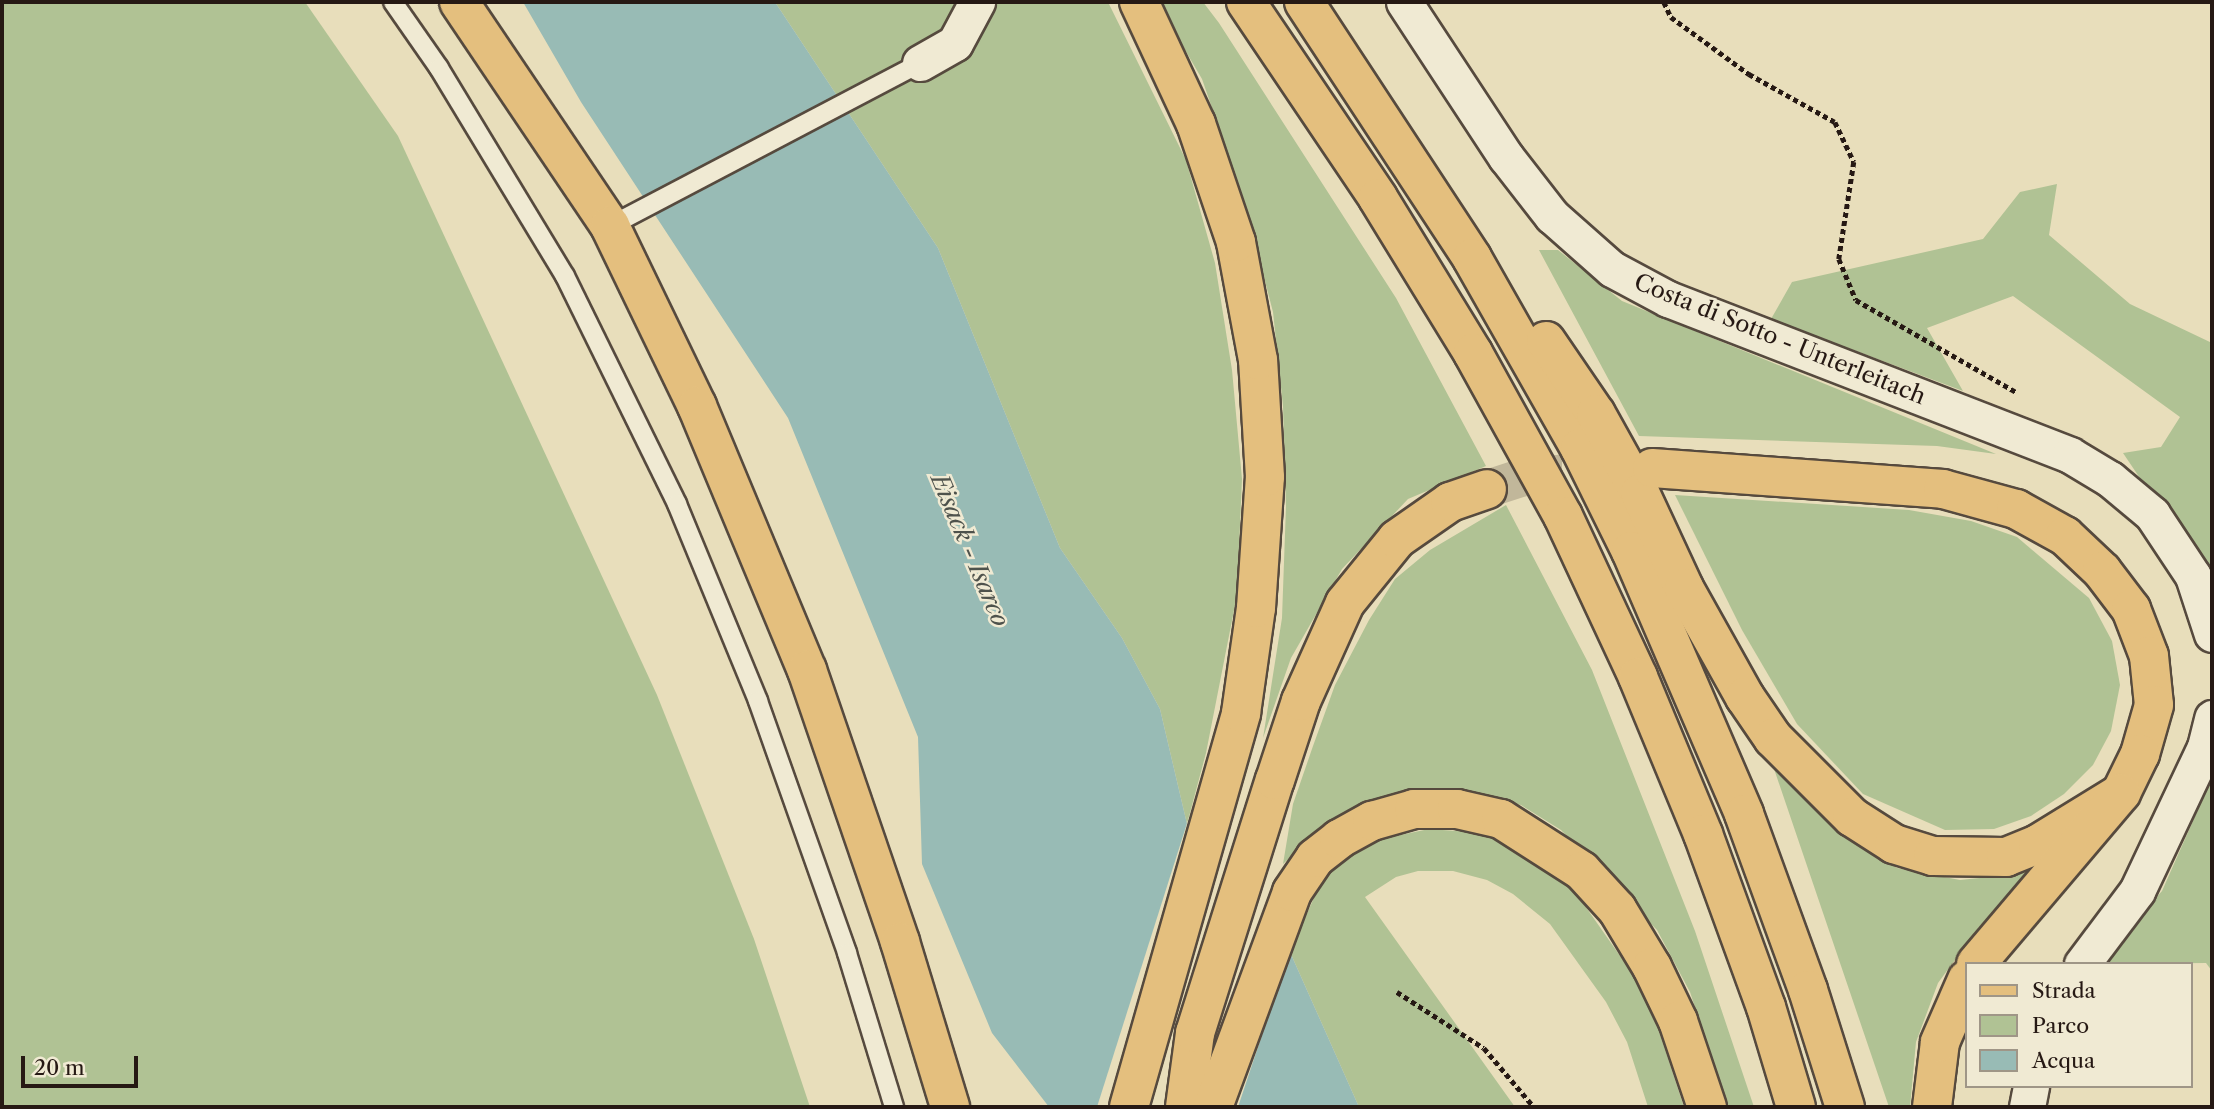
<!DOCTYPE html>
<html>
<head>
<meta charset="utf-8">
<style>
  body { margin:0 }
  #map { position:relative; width:2214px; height:1109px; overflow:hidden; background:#e8debb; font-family:"Libre Caslon Text",serif }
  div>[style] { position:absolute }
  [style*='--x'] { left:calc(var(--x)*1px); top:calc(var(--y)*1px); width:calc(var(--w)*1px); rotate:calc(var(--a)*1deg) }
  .green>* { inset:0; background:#b0c294 }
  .water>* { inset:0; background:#98bbb5 }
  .pier>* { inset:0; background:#e8debb }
  .highway-tunnel>* { height:38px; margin-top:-19px; transform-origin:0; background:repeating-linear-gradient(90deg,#c1b79a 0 38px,transparent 0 57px) }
  .path>* { height:4.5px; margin-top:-2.25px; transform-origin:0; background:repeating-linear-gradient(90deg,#261914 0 5px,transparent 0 8.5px) }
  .roads { filter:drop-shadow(2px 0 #564a3e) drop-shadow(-2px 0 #564a3e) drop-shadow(0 2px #564a3e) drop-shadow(0 -2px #564a3e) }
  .lane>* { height:18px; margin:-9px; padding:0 9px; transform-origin:9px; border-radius:9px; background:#f0ead3 }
  .street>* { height:35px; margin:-17.5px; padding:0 17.5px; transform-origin:17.5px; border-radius:17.5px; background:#f0ead3 }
  .primary>* { height:38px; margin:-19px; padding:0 19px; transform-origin:19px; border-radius:19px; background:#e4bf7e }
  .highway>* { height:38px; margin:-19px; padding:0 19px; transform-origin:19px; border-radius:19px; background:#e4bf7e }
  span { translate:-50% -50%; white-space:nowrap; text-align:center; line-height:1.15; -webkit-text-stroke:5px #f0ead3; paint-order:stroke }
  .street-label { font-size:23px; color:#261914 }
  .water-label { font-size:24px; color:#4e524c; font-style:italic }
  .frame { position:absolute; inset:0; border:4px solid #261914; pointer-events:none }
  .legend { position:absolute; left:1965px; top:962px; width:228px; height:126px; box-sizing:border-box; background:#f0ead3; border:2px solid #9f9687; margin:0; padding:9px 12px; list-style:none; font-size:21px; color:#261914 }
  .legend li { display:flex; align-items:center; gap:14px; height:35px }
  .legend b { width:35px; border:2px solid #9f9687 }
  .scale { position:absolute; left:21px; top:1056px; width:117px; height:32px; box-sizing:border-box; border:4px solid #261914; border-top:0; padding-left:9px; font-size:21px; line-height:24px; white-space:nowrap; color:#261914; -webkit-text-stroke:5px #f0ead3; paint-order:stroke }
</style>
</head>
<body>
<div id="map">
  <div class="green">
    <div style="clip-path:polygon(2px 2px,305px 2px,398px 136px,657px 695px,754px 939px,810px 1107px,2px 1107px)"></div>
    <div style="clip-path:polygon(775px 2px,1108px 2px,1186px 160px,1215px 263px,1232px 370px,1242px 479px,1237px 595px,1206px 753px,1187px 824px,1160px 709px,1122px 638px,1060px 548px,938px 248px)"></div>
    <div style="clip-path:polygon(1157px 2px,1203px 2px,1219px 23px,1396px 298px,1486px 466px,1408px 499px,1342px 569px,1291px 658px,1263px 738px,1282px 618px,1286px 506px,1283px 406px,1273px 312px,1244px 200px,1202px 79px)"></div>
    <div style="clip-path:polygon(2057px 184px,2049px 235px,2130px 304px,2212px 343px,2212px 585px,2123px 453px,2161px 447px,2180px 417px,2013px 296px,1927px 328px,1963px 391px,1771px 319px,1792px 282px,1983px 239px,2020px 192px)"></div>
    <div style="clip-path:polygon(1539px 250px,1558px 250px,1622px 301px,1996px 454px,1937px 446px,1639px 436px)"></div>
    <div style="clip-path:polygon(1675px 495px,1909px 510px,1971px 521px,2017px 537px,2089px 598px,2112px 641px,2120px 685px,2111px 731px,2093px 765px,2064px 794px,2031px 816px,1994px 829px,1945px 830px,1863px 794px,1797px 724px,1742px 630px)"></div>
    <div style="clip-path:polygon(1506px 505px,1592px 670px,1695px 931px,1754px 1107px,1728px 1107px,1690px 992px,1657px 930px,1561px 830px,1521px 805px,1434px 789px,1396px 795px,1312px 837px,1283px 864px,1293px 804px,1313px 746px,1335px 685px,1369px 620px,1395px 579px,1430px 550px)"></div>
    <div style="clip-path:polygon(1771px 760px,1834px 829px,1897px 868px,1960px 880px,1999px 876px,2046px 862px,1979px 927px,1938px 983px,1916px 1042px,1910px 1107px,1889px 1107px)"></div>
    <div style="clip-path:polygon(2212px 778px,2212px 971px,2206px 963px,2098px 964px,2162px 891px)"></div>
    <div style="clip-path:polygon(1429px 829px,1483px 833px,1517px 845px,1576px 893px,1632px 973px,1657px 1025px,1684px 1107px,1648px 1107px,1627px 1042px,1606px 1002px,1550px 924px,1513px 894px,1487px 880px,1453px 871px,1418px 871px,1396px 877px,1365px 897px,1515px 1107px,1359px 1107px,1290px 952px,1324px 875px,1372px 841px)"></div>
  </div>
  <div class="water">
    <div style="clip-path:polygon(523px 2px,775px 2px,938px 248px,1060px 548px,1122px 638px,1160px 709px,1187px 824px,1290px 952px,1359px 1107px,1049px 1107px,992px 1033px,922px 864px,918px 737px,788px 418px,581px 102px)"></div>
  </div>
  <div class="pier">
    <div style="clip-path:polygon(1189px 817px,1291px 948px,1238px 1107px,1097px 1107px)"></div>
  </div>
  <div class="highway-tunnel">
    <div style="--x:1487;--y:489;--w:40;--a:-18"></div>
    <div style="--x:1525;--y:477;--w:97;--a:-5.3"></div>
  </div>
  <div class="path">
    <div style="--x:1664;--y:2;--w:17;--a:65"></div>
    <div style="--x:1671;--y:17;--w:97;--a:36.2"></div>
    <div style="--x:1749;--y:74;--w:98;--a:29.2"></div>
    <div style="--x:1835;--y:122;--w:44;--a:64.6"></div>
    <div style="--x:1854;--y:162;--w:98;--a:98.8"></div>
    <div style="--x:1839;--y:259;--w:44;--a:67.5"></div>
    <div style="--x:1856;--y:300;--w:185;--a:29.9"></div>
    <div style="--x:1397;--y:992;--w:103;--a:32.8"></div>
    <div style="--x:1484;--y:1048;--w:77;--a:49.7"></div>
  </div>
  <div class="roads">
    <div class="lane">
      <div style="--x:393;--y:2;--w:80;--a:55.1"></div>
      <div style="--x:439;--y:68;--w:243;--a:58.8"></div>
      <div style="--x:565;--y:276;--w:254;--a:63.8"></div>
      <div style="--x:677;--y:504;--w:213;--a:67.6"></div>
      <div style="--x:758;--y:701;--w:267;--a:70.5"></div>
      <div style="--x:847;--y:953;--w:161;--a:73"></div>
      <div style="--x:610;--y:226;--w:350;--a:-27.7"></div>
    </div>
    <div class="street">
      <div style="--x:1404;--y:2;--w:186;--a:56.7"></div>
      <div style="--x:1506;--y:157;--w:75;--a:52.1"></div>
      <div style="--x:1552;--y:216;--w:80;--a:41.5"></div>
      <div style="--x:1612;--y:269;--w:64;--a:28.2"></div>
      <div style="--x:1668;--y:299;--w:431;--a:21.2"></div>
      <div style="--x:2070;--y:455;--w:47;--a:31"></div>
      <div style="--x:2110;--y:479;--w:55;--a:39.8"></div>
      <div style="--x:2152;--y:514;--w:74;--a:56.5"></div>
      <div style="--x:2193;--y:576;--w:61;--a:71.9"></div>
      <div style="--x:920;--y:63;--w:40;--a:-29.7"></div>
      <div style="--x:955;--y:43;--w:47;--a:-61.8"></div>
      <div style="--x:2082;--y:964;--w:91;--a:-53"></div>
      <div style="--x:2137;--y:891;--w:159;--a:-64.7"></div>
      <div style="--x:2205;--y:747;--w:30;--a:-76"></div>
      <div style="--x:2027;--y:1107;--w:21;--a:-79"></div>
    </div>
    <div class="primary">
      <div style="--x:459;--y:2;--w:270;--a:56"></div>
      <div style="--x:610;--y:226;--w:200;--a:64.2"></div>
      <div style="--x:697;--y:406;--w:286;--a:67.4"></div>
      <div style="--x:807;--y:670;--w:287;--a:71.1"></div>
      <div style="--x:900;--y:942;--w:172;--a:73.1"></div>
    </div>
    <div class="highway">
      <div style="--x:1246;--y:2;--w:236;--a:56"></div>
      <div style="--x:1378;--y:198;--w:182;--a:58.5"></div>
      <div style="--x:1473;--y:353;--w:186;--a:61.1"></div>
      <div style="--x:1563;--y:516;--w:178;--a:65"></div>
      <div style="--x:1638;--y:677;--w:170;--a:67.5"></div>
      <div style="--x:1703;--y:834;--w:184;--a:70"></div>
      <div style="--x:1766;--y:1007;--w:104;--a:73.3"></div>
      <div style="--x:1304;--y:2;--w:306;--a:56.7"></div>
      <div style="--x:1472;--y:258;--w:219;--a:60.4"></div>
      <div style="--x:1580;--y:448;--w:115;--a:63.7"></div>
      <div style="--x:1631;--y:551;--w:286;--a:66.7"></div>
      <div style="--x:1744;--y:814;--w:187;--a:70"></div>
      <div style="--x:1808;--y:990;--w:123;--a:72.5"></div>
      <div style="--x:1546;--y:341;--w:88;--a:55.6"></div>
      <div style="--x:1596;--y:414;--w:90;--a:60.9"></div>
      <div style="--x:1640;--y:493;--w:105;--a:65.1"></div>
      <div style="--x:1684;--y:588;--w:125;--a:60.8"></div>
      <div style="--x:1745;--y:697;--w:50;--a:55.7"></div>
      <div style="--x:1773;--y:738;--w:112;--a:45"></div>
      <div style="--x:1852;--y:817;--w:50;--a:32.7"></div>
      <div style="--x:1894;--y:844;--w:41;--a:17.1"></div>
      <div style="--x:1933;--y:856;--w:73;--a:0.8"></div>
      <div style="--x:2006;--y:857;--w:35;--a:-22"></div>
      <div style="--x:2038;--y:844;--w:97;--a:-31.6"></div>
      <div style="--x:1652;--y:468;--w:292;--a:4.1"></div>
      <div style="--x:1943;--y:489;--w:76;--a:15.3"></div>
      <div style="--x:2016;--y:509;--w:56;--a:28.9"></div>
      <div style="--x:2065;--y:536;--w:51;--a:43.4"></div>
      <div style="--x:2102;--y:571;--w:48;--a:52.7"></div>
      <div style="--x:2131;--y:609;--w:50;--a:69"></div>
      <div style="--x:2149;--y:656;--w:49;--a:84.2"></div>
      <div style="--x:2154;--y:705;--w:51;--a:105.9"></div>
      <div style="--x:2140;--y:754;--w:43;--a:116"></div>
      <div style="--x:2121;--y:793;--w:224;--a:130.3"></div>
      <div style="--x:1129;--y:1107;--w:410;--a:-74.1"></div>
      <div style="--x:1241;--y:713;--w:106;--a:-81.9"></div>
      <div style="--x:1256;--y:608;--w:131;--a:-86.1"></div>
      <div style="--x:1265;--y:477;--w:117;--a:-93.4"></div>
      <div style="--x:1258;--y:360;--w:120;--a:-100.6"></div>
      <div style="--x:1236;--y:242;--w:125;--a:-108.7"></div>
      <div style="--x:1196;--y:124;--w:135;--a:-115"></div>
      <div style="--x:1185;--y:1107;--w:75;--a:-82.3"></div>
      <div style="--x:1195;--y:1033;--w:265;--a:-72.5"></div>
      <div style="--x:1275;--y:780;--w:83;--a:-71.8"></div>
      <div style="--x:1301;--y:701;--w:107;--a:-65.8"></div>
      <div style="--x:1345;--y:603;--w:82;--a:-50.9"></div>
      <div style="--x:1397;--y:539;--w:65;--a:-34.9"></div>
      <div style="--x:1450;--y:502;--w:39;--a:-19"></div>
      <div style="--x:1213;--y:1107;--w:229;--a:-69.8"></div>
      <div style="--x:1292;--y:892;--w:41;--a:-55.9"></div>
      <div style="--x:1315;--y:858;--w:31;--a:-38"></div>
      <div style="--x:1339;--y:839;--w:38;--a:-29"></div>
      <div style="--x:1372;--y:821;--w:44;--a:-15.9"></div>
      <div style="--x:1414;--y:809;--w:43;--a:0"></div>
      <div style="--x:1457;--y:809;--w:45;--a:12.8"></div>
      <div style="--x:1501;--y:819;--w:96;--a:32.7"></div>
      <div style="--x:1582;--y:871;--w:52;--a:47.4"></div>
      <div style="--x:1617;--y:909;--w:68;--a:58.9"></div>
      <div style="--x:1652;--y:967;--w:60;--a:64.3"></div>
      <div style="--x:1678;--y:1021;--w:91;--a:71.4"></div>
      <div style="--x:1932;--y:1107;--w:65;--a:-83"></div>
      <div style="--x:1940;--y:1042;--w:68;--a:-66.5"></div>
    </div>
  </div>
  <div class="street-label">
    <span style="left:1780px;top:339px;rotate:22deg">Costa di Sotto - Unterleitach</span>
  </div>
  <div class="water-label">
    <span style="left:970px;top:550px;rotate:67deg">Eisack - Isarco</span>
  </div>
  <div class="frame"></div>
  <ul class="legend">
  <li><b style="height:9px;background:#e4bf7e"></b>Strada</li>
  <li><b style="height:19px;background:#b0c294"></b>Parco</li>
  <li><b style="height:19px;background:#98bbb5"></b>Acqua</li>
  </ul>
  <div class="scale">20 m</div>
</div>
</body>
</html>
